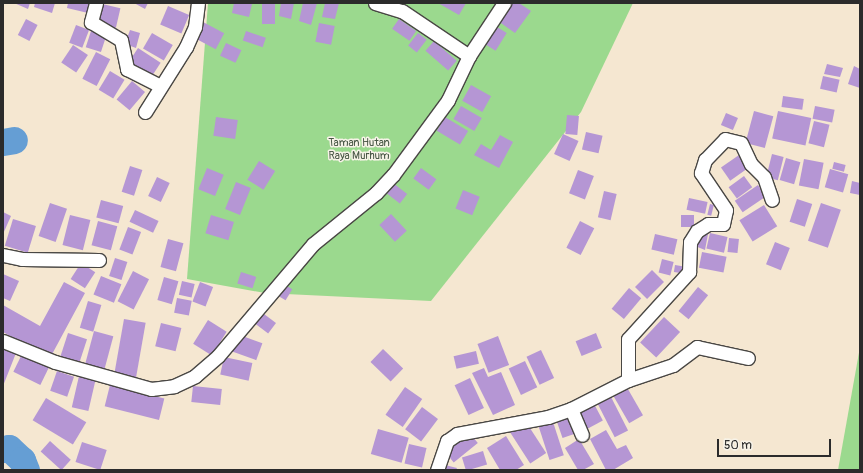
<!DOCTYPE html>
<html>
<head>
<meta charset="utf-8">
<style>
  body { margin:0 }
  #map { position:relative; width:863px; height:473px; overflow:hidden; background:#f5e7d1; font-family:Pangolin,sans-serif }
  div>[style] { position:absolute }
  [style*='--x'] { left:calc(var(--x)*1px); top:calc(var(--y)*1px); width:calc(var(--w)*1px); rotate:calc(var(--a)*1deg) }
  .green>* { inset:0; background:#9bd98e }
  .river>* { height:27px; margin:-13.5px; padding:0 13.5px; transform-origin:13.5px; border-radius:13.5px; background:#659ed4 }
  .building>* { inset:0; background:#b596d4; transform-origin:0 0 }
  .roads { filter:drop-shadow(1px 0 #494744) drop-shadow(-1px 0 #494744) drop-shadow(0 1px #494744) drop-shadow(0 -1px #494744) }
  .street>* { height:13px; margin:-6.5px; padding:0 6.5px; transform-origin:6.5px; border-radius:6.5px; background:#fff }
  span { translate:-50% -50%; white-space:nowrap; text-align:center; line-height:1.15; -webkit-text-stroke:3px #f7f3e8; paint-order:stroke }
  .park-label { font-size:11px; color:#475644 }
  .frame { position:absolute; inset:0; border:4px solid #2b2b2b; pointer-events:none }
  .scale { position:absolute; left:717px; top:439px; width:114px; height:18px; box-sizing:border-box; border:2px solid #2b2b2b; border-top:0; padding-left:5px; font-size:12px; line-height:14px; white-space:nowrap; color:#2b2b2b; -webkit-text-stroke:3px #f7f3e8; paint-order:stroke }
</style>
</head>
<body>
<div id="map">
  <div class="green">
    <div style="clip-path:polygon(208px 3px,633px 3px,581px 112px,431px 301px,265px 293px,187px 279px)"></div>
    <div style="clip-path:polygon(860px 347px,860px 470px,838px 470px)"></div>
  </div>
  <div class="river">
    <div style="--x:3;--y:142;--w:11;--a:-10"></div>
    <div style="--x:3;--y:449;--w:6;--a:-9"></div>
    <div style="--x:9;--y:448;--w:18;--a:43"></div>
    <div style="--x:22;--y:460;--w:11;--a:68"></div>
  </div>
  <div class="building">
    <div style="clip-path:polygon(14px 3px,30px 3px,28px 9px)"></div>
    <div style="clip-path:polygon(35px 3px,55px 3px,52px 13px,34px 7px)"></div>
    <div style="clip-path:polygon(68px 3px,90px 3px,88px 13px,67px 8px)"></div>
    <div style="left:98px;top:3px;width:23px;height:20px;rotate:13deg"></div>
    <div style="clip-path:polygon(134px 3px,148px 3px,145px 9px)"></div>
    <div style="clip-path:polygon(234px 3px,252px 4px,249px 17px,232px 13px)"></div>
    <div style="left:262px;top:3px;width:13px;height:21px"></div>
    <div style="clip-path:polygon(281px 3px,294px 3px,291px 19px,279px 16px)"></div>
    <div style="clip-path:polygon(303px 3px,317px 3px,311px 25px,299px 21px)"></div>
    <div style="clip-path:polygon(325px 3px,339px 3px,335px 19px,322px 17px)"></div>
    <div style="clip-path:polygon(438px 3px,466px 3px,459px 15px)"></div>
    <div style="clip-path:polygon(510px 3px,519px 3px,531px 11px,515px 33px,498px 21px)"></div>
    <div style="left:168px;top:6px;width:23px;height:20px;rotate:23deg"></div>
    <div style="left:26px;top:19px;width:13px;height:18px;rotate:27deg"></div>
    <div style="left:399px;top:19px;width:21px;height:12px;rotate:35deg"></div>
    <div style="left:203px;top:22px;width:24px;height:18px;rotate:28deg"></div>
    <div style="left:319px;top:23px;width:16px;height:19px;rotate:11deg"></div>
    <div style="left:76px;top:25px;width:14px;height:19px;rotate:21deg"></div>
    <div style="left:494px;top:25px;width:15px;height:21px;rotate:32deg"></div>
    <div style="clip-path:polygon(130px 30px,140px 33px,136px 48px,125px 44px)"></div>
    <div style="left:91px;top:31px;width:16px;height:17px;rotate:18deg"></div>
    <div style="left:246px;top:31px;width:21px;height:10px;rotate:19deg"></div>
    <div style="left:152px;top:33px;width:24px;height:18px;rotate:30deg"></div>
    <div style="left:418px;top:33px;width:11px;height:16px;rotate:38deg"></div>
    <div style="left:434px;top:41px;width:30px;height:13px;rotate:41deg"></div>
    <div style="left:226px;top:43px;width:17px;height:14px;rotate:25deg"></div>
    <div style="left:73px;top:45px;width:18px;height:21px;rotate:34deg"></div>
    <div style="left:138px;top:48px;width:27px;height:17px;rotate:33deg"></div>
    <div style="left:96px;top:52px;width:16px;height:30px;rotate:27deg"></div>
    <div style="clip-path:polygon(827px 64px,843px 68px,840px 77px,824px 74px)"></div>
    <div style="clip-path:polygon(854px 66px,860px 69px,860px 88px,848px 84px)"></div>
    <div style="left:110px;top:71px;width:17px;height:22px;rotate:31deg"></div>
    <div style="left:823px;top:76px;width:17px;height:13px;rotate:13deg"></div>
    <div style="left:132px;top:81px;width:17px;height:24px;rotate:40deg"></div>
    <div style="left:471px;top:85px;width:23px;height:18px;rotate:29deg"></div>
    <div style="left:783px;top:96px;width:21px;height:11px;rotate:8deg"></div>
    <div style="left:461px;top:106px;width:24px;height:15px;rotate:30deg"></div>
    <div style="left:815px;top:106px;width:20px;height:13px;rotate:11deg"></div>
    <div style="left:754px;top:111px;width:20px;height:33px;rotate:15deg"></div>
    <div style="left:778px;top:111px;width:34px;height:28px;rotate:12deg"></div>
    <div style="left:726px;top:113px;width:13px;height:13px;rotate:23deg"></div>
    <div style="left:567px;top:115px;width:12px;height:19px;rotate:5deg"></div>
    <div style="left:216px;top:117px;width:22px;height:19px;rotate:8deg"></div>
    <div style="left:445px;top:117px;width:27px;height:16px;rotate:31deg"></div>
    <div style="left:814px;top:121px;width:16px;height:23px;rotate:14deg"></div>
    <div style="left:586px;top:132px;width:17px;height:18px;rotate:13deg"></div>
    <div style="left:563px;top:134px;width:17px;height:22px;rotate:24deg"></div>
    <div style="clip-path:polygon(500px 135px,513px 142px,499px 168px,474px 155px,481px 144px,491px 150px)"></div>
    <div style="left:772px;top:154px;width:12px;height:24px;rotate:14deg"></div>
    <div style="left:739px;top:155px;width:16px;height:22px;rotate:55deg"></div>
    <div style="left:786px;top:158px;width:15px;height:23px;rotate:16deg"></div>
    <div style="left:804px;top:159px;width:20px;height:27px;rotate:11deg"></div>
    <div style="left:259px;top:161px;width:19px;height:22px;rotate:32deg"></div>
    <div style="left:834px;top:162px;width:12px;height:7px;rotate:14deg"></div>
    <div style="left:130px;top:166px;width:13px;height:27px;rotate:18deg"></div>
    <div style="left:207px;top:168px;width:18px;height:23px;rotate:22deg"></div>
    <div style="left:421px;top:168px;width:19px;height:13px;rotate:36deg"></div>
    <div style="left:830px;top:169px;width:19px;height:19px;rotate:16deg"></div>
    <div style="left:578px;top:170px;width:17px;height:25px;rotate:21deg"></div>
    <div style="left:744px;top:176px;width:14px;height:19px;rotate:54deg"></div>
    <div style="left:157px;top:177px;width:14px;height:21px;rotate:25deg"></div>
    <div style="clip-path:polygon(852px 181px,860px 183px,860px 195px,850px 193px)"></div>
    <div style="left:236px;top:182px;width:16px;height:29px;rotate:22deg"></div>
    <div style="left:393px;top:183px;width:18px;height:12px;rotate:38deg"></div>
    <div style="left:758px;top:185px;width:14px;height:28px;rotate:56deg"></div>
    <div style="left:463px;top:190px;width:18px;height:20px;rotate:22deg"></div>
    <div style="left:604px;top:191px;width:13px;height:27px;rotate:13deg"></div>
    <div style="left:689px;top:198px;width:19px;height:12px;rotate:12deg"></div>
    <div style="left:797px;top:199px;width:16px;height:24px;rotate:18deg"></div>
    <div style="left:101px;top:200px;width:23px;height:18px;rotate:15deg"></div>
    <div style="left:50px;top:203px;width:18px;height:35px;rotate:19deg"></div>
    <div style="left:821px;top:203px;width:21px;height:40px;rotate:19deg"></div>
    <div style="left:710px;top:204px;width:4px;height:11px;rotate:14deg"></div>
    <div style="left:764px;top:205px;width:25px;height:29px;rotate:58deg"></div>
    <div style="left:135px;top:210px;width:26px;height:13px;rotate:25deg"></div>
    <div style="clip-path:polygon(3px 212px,11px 216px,3px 234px)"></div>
    <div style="left:391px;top:214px;width:23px;height:16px;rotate:47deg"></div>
    <div style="left:70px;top:215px;width:21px;height:31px;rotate:14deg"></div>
    <div style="left:211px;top:215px;width:24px;height:19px;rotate:17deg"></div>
    <div style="left:681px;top:215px;width:13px;height:12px"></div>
    <div style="left:13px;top:219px;width:24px;height:28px;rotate:17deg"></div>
    <div style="left:98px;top:221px;width:20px;height:25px;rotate:15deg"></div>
    <div style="left:580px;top:221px;width:16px;height:30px;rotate:27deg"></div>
    <div style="left:128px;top:227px;width:14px;height:24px;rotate:21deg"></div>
    <div style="left:710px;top:233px;width:18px;height:16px;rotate:13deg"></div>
    <div style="left:655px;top:234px;width:23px;height:16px;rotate:13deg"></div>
    <div style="clip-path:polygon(697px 234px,708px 234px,705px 250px,695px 246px)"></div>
    <div style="left:729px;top:238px;width:10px;height:14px;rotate:6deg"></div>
    <div style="left:168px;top:239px;width:16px;height:29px;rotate:15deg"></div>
    <div style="left:775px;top:242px;width:16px;height:24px;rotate:22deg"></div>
    <div style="left:702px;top:252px;width:25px;height:16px;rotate:11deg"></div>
    <div style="left:115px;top:258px;width:13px;height:19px;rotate:18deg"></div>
    <div style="left:662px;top:259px;width:12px;height:14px;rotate:14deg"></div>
    <div style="left:81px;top:263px;width:17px;height:19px;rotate:33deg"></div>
    <div style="left:675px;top:265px;width:12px;height:7px;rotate:9deg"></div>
    <div style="left:652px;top:270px;width:17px;height:24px;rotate:45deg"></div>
    <div style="left:133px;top:271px;width:18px;height:34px;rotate:27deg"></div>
    <div style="left:241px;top:272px;width:16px;height:12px;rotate:18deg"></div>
    <div style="clip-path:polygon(3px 274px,19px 281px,10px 301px,3px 298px)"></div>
    <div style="left:101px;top:276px;width:22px;height:20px;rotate:22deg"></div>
    <div style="left:164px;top:277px;width:15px;height:24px;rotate:16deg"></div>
    <div style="left:182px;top:281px;width:13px;height:14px;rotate:13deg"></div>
    <div style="clip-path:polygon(64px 282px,85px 293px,50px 358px,3px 332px,3px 305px,40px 326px)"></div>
    <div style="left:200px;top:282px;width:14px;height:21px;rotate:21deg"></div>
    <div style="left:282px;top:283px;width:12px;height:13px;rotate:31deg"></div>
    <div style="left:698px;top:287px;width:13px;height:31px;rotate:39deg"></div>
    <div style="left:629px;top:288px;width:16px;height:27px;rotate:40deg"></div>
    <div style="left:177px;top:298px;width:15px;height:15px;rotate:11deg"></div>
    <div style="left:88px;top:301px;width:14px;height:28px;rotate:17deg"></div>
    <div style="left:260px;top:311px;width:20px;height:13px;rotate:37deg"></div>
    <div style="left:664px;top:317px;width:22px;height:35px;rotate:43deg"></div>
    <div style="left:124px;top:319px;width:22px;height:60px;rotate:10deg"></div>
    <div style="left:208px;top:320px;width:22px;height:28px;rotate:32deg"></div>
    <div style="left:161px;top:323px;width:21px;height:24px;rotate:14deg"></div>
    <div style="left:94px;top:331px;width:20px;height:36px;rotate:15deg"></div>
    <div style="left:68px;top:333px;width:20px;height:27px;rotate:18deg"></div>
    <div style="left:596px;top:333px;width:16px;height:22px;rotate:68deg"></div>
    <div style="left:237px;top:334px;width:27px;height:18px;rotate:20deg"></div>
    <div style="left:498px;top:336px;width:31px;height:22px;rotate:69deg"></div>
    <div style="clip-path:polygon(3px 348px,16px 353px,3px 386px)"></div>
    <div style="left:383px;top:349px;width:28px;height:18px;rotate:44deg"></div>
    <div style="left:541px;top:350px;width:31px;height:16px;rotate:65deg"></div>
    <div style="left:476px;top:351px;width:13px;height:23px;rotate:77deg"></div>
    <div style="left:23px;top:352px;width:30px;height:22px;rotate:26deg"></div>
    <div style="left:224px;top:357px;width:29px;height:18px;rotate:12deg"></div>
    <div style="left:525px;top:361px;width:29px;height:18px;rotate:65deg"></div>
    <div style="clip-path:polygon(484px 368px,488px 377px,501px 372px,515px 405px,493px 415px,472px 373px)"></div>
    <div style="left:57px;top:371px;width:18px;height:21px;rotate:19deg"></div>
    <div style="left:79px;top:376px;width:17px;height:32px;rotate:13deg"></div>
    <div style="left:470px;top:378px;width:33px;height:17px;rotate:65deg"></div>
    <div style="left:625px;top:384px;width:36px;height:16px;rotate:60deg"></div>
    <div style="left:110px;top:385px;width:56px;height:22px;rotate:14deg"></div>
    <div style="left:193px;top:386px;width:29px;height:16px;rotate:6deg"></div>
    <div style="left:405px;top:387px;width:21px;height:34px;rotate:35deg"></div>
    <div style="left:609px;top:393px;width:42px;height:15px;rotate:63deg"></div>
    <div style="left:46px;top:398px;width:47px;height:26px;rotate:31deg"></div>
    <div style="left:593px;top:402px;width:21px;height:20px;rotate:62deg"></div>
    <div style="left:422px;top:407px;width:20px;height:28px;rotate:37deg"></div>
    <div style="left:568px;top:414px;width:21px;height:13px;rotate:71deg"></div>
    <div style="left:526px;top:422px;width:37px;height:19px;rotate:57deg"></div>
    <div style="left:553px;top:422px;width:35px;height:15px;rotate:72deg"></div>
    <div style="left:378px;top:429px;width:32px;height:26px;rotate:16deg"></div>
    <div style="clip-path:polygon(606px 430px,617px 449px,626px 445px,633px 458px,613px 470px,606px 470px,590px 439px)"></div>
    <div style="left:469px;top:432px;width:14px;height:31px;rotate:51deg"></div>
    <div style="clip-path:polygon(506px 436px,524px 465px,516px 470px,500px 470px,487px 448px)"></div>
    <div style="clip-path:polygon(579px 439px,594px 464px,583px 470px,578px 470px,565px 448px)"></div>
    <div style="left:50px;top:441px;width:28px;height:14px;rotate:42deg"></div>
    <div style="left:82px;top:442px;width:26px;height:21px;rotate:18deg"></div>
    <div style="left:409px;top:444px;width:18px;height:20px;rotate:13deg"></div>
    <div style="left:483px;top:451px;width:14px;height:22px;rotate:73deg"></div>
    <div style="clip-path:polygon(441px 464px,457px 468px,456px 470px,440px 470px)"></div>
  </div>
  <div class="roads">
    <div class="street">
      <div style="--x:96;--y:3;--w:20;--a:105"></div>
      <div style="--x:91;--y:22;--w:35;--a:31"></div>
      <div style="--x:121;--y:40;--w:30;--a:78"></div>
      <div style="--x:127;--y:69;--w:37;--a:27"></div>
      <div style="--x:375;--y:3;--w:28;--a:17"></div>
      <div style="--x:402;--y:11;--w:81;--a:33.9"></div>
      <div style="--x:145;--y:112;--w:77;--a:-57.8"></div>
      <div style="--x:186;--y:47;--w:22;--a:-66"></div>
      <div style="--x:195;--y:27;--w:24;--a:-83"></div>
      <div style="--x:3;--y:255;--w:19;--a:12"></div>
      <div style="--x:22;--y:259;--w:77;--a:0.7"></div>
      <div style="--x:3;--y:341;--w:56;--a:22"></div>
      <div style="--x:55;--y:362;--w:100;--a:15.7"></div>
      <div style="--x:151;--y:389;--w:23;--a:-7"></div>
      <div style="--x:174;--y:386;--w:23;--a:-25"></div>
      <div style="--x:195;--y:376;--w:30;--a:-41"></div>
      <div style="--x:218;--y:356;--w:147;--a:-49.7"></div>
      <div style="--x:313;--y:244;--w:81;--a:-39"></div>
      <div style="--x:376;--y:193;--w:25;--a:-47"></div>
      <div style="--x:393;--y:175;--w:93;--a:-53.7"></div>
      <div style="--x:448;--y:100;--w:49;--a:-64.5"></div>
      <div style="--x:469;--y:56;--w:64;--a:-56.6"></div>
      <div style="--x:628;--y:380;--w:41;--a:-90"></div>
      <div style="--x:628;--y:339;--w:91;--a:-47.7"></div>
      <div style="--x:689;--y:272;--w:30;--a:-88"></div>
      <div style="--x:690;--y:242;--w:13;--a:-58"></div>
      <div style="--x:697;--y:231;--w:13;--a:-32"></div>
      <div style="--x:708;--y:224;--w:15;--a:0"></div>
      <div style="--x:723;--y:224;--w:14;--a:-78"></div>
      <div style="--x:726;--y:210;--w:45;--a:-124"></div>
      <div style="--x:701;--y:173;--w:14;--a:-73"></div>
      <div style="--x:705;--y:160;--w:29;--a:-46"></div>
      <div style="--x:725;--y:139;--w:16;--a:14"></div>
      <div style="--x:741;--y:143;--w:23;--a:65"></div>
      <div style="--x:751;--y:164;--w:18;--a:45"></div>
      <div style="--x:764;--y:177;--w:24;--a:71"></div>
      <div style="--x:571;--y:409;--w:28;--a:67"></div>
      <div style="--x:437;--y:470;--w:31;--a:-71"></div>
      <div style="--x:447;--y:441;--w:12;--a:-35"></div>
      <div style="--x:457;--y:434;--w:93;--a:-10.6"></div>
      <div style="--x:548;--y:417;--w:24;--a:-19"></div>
      <div style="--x:571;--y:409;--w:64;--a:-27"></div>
      <div style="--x:628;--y:380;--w:47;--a:-18.4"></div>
      <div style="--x:673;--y:365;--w:30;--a:-37"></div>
      <div style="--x:697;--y:347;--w:52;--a:12.2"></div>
    </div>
  </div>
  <div class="park-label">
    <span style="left:359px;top:150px">Taman Hutan<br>Raya Murhum</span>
  </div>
  <div class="frame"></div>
  <div class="scale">50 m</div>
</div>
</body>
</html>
